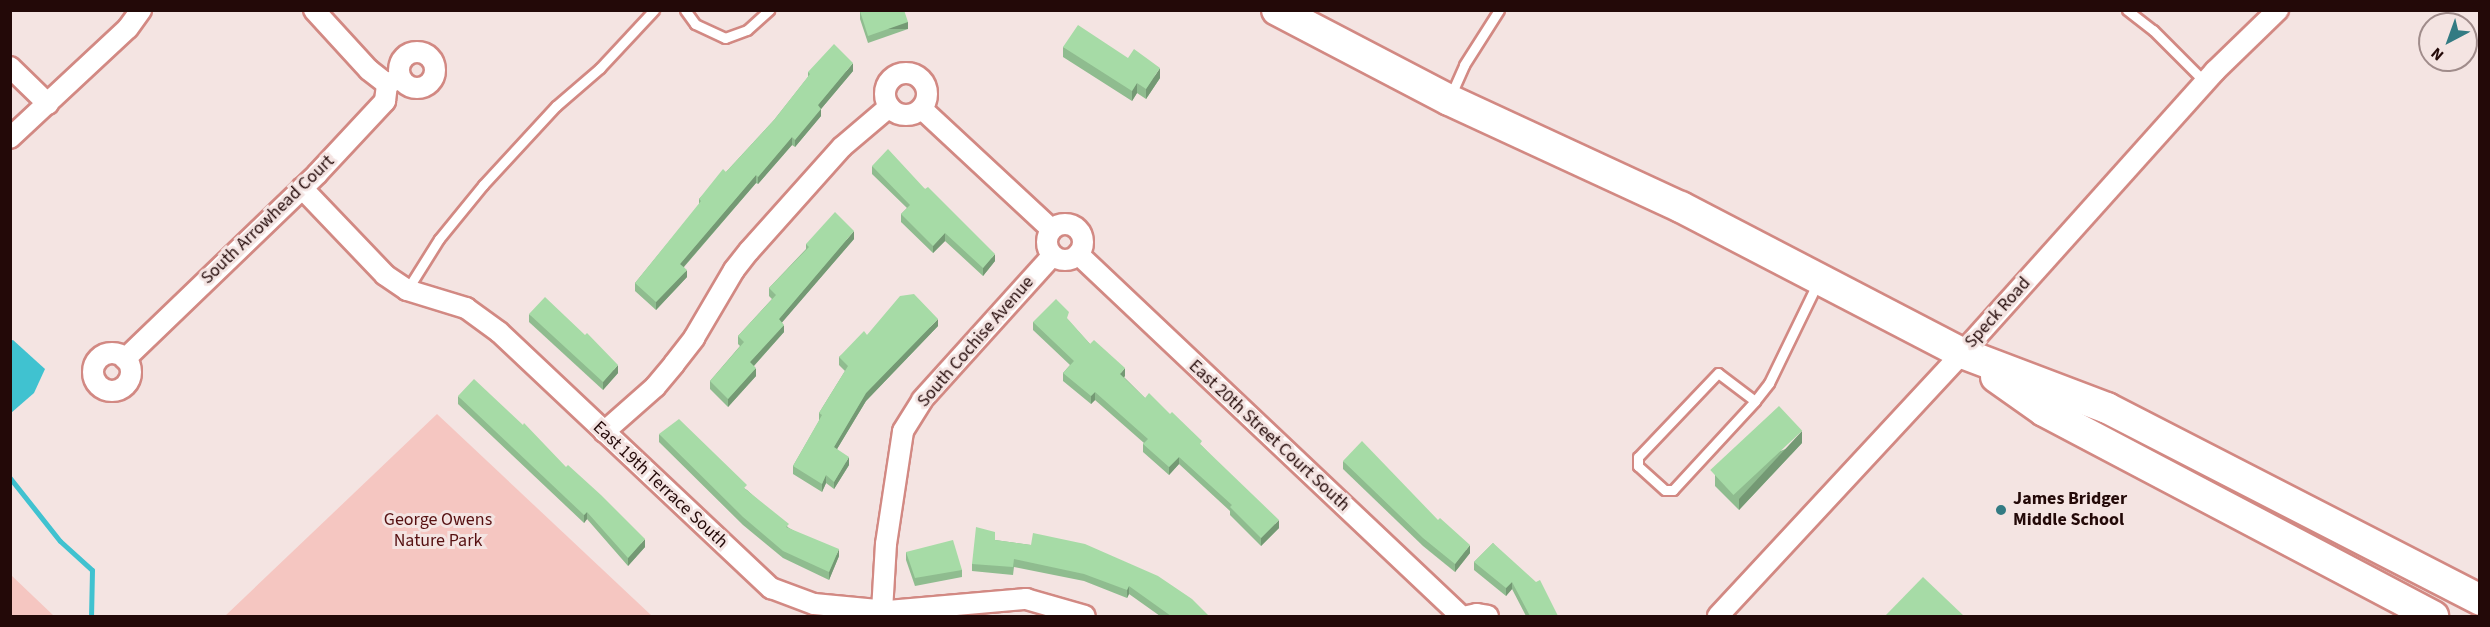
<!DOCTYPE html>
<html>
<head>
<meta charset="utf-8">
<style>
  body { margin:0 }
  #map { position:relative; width:2490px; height:627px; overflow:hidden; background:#f4e4e2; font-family:"Source Sans 3",sans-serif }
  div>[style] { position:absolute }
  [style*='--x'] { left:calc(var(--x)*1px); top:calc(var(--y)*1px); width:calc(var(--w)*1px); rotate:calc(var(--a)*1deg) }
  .green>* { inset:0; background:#f5c6c1 }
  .water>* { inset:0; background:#40c2d0 }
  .stream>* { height:5px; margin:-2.5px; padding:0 2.5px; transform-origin:2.5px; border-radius:2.5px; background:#40c2d0 }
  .roads { filter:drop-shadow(2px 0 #d28983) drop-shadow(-2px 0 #d28983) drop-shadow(0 2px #d28983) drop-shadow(0 -2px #d28983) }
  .lane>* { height:9px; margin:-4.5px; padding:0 4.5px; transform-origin:4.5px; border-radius:4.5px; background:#fff }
  .street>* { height:20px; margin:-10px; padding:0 10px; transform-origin:10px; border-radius:10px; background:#fff }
  .street>.ring { margin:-10px; padding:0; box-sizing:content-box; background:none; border:20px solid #fff; border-radius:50% }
  .primary>* { height:30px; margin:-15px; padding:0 15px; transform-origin:15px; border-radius:15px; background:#fff }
  .wall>* { inset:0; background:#8fbc8f }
  .shaded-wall>* { inset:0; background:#749974; transform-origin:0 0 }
  .building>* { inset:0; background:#a6dba6; transform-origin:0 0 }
  .dots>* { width:16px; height:16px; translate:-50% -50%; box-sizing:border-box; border:3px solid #f4e4e2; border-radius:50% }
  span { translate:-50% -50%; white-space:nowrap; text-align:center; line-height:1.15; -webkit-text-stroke:6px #f4e4e2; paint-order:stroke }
  .street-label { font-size:18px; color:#230908 }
  .poi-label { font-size:18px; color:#230908; font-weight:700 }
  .left { translate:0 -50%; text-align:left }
  .park-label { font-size:18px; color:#561011 }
  .frame { position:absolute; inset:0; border:12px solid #230908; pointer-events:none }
  .north { position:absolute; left:2418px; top:12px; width:60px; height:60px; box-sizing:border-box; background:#f4e4e2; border:2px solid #a08c8b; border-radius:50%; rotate:221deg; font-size:16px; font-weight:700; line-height:24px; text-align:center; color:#230908 }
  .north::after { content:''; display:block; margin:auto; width:21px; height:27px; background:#337b83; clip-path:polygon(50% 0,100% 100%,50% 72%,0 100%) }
</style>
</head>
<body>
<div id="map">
  <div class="green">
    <div style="clip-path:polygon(437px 414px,652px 616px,225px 616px)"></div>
    <div style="clip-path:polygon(10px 575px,11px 575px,54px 616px,11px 616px)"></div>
  </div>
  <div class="water">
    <div style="clip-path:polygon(13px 340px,45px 369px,34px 393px,11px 413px,10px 341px)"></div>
  </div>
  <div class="stream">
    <div style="--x:10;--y:478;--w:80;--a:51.6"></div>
    <div style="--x:60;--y:541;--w:43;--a:42.2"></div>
    <div style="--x:92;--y:570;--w:46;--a:91.2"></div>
  </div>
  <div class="roads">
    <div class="lane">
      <div style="--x:685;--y:10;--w:17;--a:54"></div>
      <div style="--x:695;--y:24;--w:33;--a:25"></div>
      <div style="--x:725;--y:38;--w:23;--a:-20"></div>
      <div style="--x:747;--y:30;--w:30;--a:-42"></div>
      <div style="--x:2127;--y:10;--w:33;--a:38"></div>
      <div style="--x:2153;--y:30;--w:74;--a:45"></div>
      <div style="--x:1450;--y:97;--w:35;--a:-66"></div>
      <div style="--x:1464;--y:65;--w:65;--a:-57.5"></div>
      <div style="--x:407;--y:290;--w:60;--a:-57.9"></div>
      <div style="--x:439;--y:239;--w:70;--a:-50.8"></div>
      <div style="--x:483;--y:185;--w:108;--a:-47.3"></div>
      <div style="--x:556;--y:106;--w:58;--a:-40.8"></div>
      <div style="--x:600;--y:68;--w:79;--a:-47"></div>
      <div style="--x:1755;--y:401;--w:46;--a:-142.9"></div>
      <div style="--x:1718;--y:373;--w:116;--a:133.6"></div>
      <div style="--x:1638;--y:457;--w:9;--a:90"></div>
      <div style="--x:1638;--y:466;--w:36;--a:42"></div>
      <div style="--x:1665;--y:490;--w:8;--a:0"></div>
      <div style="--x:1673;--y:490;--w:121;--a:-47.3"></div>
      <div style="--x:1755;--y:401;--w:23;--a:-52"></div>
      <div style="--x:1769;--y:383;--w:110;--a:-64.1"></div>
    </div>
    <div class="street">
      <div style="--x:314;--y:10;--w:81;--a:47.5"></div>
      <div style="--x:369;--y:70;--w:23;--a:38"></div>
      <div class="ring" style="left:399px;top:52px;width:16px;height:16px"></div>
      <div style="--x:10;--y:67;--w:53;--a:44.2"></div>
      <div class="ring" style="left:885px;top:73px;width:22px;height:22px"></div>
      <div style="--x:922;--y:109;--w:176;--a:42.9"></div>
      <div style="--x:10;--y:138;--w:161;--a:-43"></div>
      <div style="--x:128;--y:28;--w:22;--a:-54"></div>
      <div style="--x:302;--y:188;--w:120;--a:46.3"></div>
      <div style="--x:385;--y:275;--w:27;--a:34"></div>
      <div style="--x:407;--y:290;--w:62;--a:17"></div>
      <div style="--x:466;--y:308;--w:41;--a:36"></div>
      <div style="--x:499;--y:332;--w:374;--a:43.3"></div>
      <div style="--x:771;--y:588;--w:46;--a:20.4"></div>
      <div style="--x:814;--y:604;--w:74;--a:5.4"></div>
      <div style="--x:888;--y:611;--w:139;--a:-5"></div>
      <div style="--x:1026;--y:599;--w:61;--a:16.1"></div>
      <div class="ring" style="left:1047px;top:224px;width:16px;height:16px"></div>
      <div style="--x:1078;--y:254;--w:527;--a:43.39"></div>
      <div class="ring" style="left:93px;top:353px;width:18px;height:18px"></div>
      <div style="--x:125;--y:359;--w:267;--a:-43.9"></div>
      <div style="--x:317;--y:174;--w:100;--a:-47"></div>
      <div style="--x:385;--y:101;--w:17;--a:-83"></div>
      <div style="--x:387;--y:84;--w:14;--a:-25"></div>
      <div style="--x:604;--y:432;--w:68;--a:-41.4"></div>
      <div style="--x:655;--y:387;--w:30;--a:-50"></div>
      <div style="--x:674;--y:364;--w:33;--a:-52"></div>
      <div style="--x:694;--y:338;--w:79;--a:-59.5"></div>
      <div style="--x:734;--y:270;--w:24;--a:-52"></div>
      <div style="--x:749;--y:251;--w:140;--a:-48.2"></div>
      <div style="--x:842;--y:147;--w:62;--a:-40.4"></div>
      <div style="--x:882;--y:611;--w:67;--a:-86.6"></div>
      <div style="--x:886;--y:544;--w:114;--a:-81.4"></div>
      <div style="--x:903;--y:431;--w:36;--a:-58"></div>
      <div style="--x:922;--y:400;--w:195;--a:-47.9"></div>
      <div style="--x:1468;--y:616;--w:9;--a:-13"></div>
      <div style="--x:1477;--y:614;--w:11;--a:10"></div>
      <div style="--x:1718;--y:616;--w:359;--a:-47.1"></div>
      <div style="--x:1962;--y:353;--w:379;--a:-48.1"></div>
      <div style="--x:2215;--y:71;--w:88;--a:-44.1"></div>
    </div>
    <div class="primary">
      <div style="--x:1277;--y:10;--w:194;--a:27.6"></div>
      <div style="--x:1449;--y:100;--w:255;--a:24.8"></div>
      <div style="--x:1681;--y:207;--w:317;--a:27.5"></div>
      <div style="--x:1962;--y:353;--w:155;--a:20.8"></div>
      <div style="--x:2107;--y:408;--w:420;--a:27.2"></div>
      <div style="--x:1996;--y:377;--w:59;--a:35.3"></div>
      <div style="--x:2044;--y:411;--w:440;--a:27.8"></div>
    </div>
  </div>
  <div class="wall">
    <div style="clip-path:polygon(860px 11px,908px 29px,868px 43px,860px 19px)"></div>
    <div style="clip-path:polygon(1063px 47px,1160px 78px,1146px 99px,1137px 93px,1132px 101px,1063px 57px)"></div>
    <div style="clip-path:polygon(853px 71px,821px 109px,821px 116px,795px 147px,792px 145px,758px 184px,756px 183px,684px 267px,687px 277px,656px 310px,635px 291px,635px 283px,699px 205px,699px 199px,726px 172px,774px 120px,808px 77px,808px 72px)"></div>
    <div style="clip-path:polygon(872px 166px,925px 189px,995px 261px,983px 276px,945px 241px,933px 253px,901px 222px,901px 214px,907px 208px,872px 174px)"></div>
    <div style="clip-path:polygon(854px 239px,782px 322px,784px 332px,754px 366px,756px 376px,728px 407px,710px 389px,710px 381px,740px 346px,738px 344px,738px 336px,772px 299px,769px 296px,769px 288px,806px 249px,806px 244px)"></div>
    <div style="clip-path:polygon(529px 314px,618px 373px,603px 390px,529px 322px)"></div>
    <div style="clip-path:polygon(1069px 320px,1069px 321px,1090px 344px,1125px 376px,1124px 377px,1145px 398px,1202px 446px,1279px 528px,1261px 546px,1230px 515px,1230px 511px,1179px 464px,1169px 475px,1143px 452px,1143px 444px,1144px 443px,1095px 400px,1091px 404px,1063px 381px,1063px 373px,1070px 365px,1033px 330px,1033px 322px)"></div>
    <div style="clip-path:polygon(938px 326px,866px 401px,837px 449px,849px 465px,834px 489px,826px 483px,822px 492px,793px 474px,793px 466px,819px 421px,819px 413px,845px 371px,839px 365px,839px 357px,867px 335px)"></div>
    <div style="clip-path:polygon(458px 396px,645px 547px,628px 566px,587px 519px,584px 523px,458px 404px)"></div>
    <div style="clip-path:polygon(659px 434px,747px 490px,789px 528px,839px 556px,829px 580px,783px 558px,743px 525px,659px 442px)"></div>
    <div style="clip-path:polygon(1802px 443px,1739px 510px,1715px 486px,1715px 475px)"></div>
    <div style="clip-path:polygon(1343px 461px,1470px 553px,1455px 572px,1423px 546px,1343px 469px)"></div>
    <div style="clip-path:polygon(995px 540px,1031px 545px,1209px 616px,1160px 616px,1129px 594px,1127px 598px,1084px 581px,1014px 567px,1013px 575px,972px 571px,972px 564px)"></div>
    <div style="clip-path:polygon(1493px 543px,1558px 616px,1526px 616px,1512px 589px,1506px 596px,1474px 570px,1474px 562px)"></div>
    <div style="clip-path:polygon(906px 552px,962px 570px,962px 577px,915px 586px,906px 560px)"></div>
  </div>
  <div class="shaded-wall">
    <div style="left:908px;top:22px;width:7px;height:42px;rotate:90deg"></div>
    <div style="clip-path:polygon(853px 63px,853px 71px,821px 109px,821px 116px,795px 147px,795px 140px,818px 105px)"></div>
    <div style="clip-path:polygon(1160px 68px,1160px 78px,1146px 99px,1146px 89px)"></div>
    <div style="clip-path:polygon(1137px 83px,1137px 93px,1132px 101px,1132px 91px)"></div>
    <div style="clip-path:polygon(792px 137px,792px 145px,758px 184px,758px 177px)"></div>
    <div style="clip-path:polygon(756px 175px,756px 183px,680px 271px,680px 264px)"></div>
    <div style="clip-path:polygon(854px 231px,854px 239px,779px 326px,779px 319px)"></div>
    <div style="clip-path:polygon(945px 233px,945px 241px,933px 253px,933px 246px)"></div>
    <div style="clip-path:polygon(995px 254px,995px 261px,983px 276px,983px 268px)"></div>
    <div style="clip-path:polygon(687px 270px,687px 277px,656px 310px,656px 302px)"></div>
    <div style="clip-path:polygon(938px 319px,938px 326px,866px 401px,834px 454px,834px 447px,866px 393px)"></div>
    <div style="clip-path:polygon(784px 325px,784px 332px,750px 370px,750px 362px)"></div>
    <div style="clip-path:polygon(618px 365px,618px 373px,603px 390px,603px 382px)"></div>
    <div style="clip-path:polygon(756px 368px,756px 376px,728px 407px,728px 399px)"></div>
    <div style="clip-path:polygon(1125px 368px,1125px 376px,1120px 381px,1120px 374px)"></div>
    <div style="clip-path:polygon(1095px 392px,1095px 400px,1091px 404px,1091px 396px)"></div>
    <div style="clip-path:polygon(1802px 431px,1802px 443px,1739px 510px,1739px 499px)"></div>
    <div style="clip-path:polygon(849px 457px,849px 465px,834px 489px,834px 482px)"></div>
    <div style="clip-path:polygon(1179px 457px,1179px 464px,1169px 475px,1169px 467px)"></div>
    <div style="clip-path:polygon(826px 475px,826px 483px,822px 492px,822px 484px)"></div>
    <div style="clip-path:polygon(587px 512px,587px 519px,584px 523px,584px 515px)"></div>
    <div style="clip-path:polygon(1279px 520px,1279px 528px,1261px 546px,1261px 538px)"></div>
    <div style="clip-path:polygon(645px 539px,645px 547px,628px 566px,628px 558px)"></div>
    <div style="clip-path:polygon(1470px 545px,1470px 553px,1455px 572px,1455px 564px)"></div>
    <div style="clip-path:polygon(839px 549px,839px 556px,829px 580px,829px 572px)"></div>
    <div style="clip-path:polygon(1512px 582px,1512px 589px,1506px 596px,1506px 588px)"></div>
    <div style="clip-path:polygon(1129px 586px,1129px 594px,1127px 598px,1127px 590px)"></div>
  </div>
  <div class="building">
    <div style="clip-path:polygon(861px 10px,904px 10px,908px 22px,868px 36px,860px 11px)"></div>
    <div style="clip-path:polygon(1078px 25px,1128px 58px,1134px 49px,1160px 68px,1146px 89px,1137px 83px,1132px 91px,1063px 47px)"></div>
    <div style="clip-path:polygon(834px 44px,853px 63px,818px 105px,821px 109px,795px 140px,792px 137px,758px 177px,756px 175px,680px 264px,687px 270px,656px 302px,635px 283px,701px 201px,699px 199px,723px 169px,726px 172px,774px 120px,810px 74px,808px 72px)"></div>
    <div style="clip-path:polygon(888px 149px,925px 189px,928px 187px,995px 254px,983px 268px,945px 233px,933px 246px,901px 214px,910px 205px,872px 166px)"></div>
    <div style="clip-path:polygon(835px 212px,854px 231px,779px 319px,784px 325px,750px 362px,756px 368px,728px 399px,710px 381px,744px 342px,738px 336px,776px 295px,769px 288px,809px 247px,806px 244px)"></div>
    <div style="clip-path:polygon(914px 294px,938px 319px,866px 393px,834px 447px,849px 457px,834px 482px,826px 475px,822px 484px,793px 466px,822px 415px,819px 413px,848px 366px,839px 357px,864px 331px,867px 335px,900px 296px)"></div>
    <div style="clip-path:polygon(545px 297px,585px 335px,587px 333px,618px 365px,603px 382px,529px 314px)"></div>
    <div style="clip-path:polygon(1056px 299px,1069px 312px,1067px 318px,1090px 344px,1094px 340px,1125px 368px,1120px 374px,1145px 398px,1149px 393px,1170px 414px,1172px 412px,1202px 441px,1200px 444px,1279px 520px,1261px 538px,1230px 507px,1232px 505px,1179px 457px,1169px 467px,1143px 444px,1148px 439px,1095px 392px,1091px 396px,1063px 373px,1074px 361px,1033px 322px)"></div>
    <div style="clip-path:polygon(474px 379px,523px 425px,524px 423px,566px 467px,568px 465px,601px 495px,645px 539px,628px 558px,587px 512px,584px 515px,458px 396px)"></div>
    <div style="left:1779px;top:406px;width:34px;height:94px;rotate:47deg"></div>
    <div style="clip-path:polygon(679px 419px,747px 485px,744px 488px,789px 524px,786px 527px,839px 549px,829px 572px,783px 551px,743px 517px,659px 434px)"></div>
    <div style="clip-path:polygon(1362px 441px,1438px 520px,1440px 518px,1470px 545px,1455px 564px,1423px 538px,1343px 461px)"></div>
    <div style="clip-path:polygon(976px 527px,995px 532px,995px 540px,1031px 545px,1033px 533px,1085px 544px,1158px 576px,1192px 599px,1209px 616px,1171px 616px,1129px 586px,1127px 590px,1084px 574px,1014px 559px,1013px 567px,972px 564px)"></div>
    <div style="clip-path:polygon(953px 540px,962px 570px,915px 578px,906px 552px)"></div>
    <div style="clip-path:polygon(1493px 543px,1536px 582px,1540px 580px,1558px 616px,1530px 616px,1512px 582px,1506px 588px,1474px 562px)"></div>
    <div style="clip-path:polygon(1923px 577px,1964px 616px,1885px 616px)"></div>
  </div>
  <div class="dots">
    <div style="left:2001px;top:510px;background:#337b83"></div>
  </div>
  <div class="street-label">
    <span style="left:268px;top:220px;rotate:-44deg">South Arrowhead Court</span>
    <span style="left:1998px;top:313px;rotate:-48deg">Speck Road</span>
    <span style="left:976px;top:342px;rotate:-49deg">South Cochise Avenue</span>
    <span style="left:1269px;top:436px;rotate:43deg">East 20th Street Court South</span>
    <span style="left:660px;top:485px;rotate:43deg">East 19th Terrace South</span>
  </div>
  <div class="poi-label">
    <span class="left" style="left:2013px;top:510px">James Bridger<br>Middle School</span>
  </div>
  <div class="park-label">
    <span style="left:438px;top:531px">George Owens<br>Nature Park</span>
  </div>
  <div class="frame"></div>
  <div class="north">N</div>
</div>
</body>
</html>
